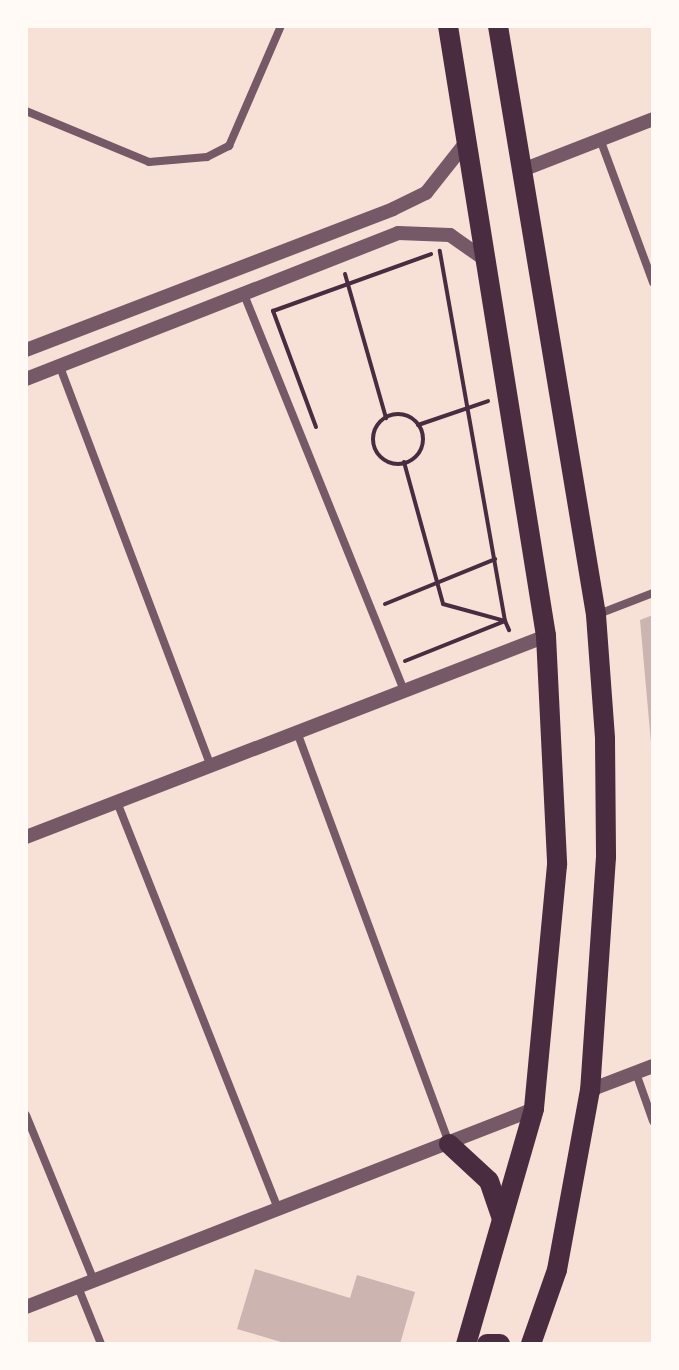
<!DOCTYPE html>
<html>
<head>
<meta charset="utf-8">
<style>
  body { margin:0 }
  #map { position:relative; width:679px; height:1370px; overflow:hidden; background:#f7e1d7; font-family:"Golos Text",sans-serif }
  div>[style] { position:absolute }
  [style*='--x'] { left:calc(var(--x)*1px); top:calc(var(--y)*1px); width:calc(var(--w)*1px); rotate:calc(var(--a)*1deg) }
  .building>* { inset:0; background:#ccb4b1 }
  .path>* { height:4px; margin:-2px; padding:0 2px; transform-origin:2px; border-radius:2px; background:#4a2c40 }
  .path>.ring { margin:-2px; padding:0; box-sizing:content-box; background:none; border:4px solid #4a2c40; border-radius:50% }
  .minor>* { height:8px; margin:-4px; padding:0 4px; transform-origin:4px; border-radius:4px; background:#755966 }
  .tertiary>* { height:14px; margin:-7px; padding:0 7px; transform-origin:7px; border-radius:7px; background:#755966 }
  .primary>* { height:20px; margin:-10px; padding:0 10px; transform-origin:10px; border-radius:10px; background:#4a2c40 }
  span { translate:-50% -50%; white-space:nowrap; text-align:center; line-height:1.15; -webkit-text-stroke:8px #fffaf5; paint-order:stroke }
  .frame { position:absolute; inset:0; border:28px solid #fffaf5; pointer-events:none }
</style>
</head>
<body>
<div id="map">
  <div class="building">
    <div style="clip-path:polygon(653px 615px,653px 743px,651px 743px,640px 620px)"></div>
    <div style="clip-path:polygon(255px 1269px,350px 1298px,357px 1275px,415px 1292px,400px 1344px,288px 1344px,237px 1329px)"></div>
  </div>
  <div class="path">
    <div style="--x:345;--y:274;--w:150;--a:74.1"></div>
    <div class="ring" style="left:373px;top:414px;width:46px;height:46px"></div>
    <div style="--x:418;--y:425;--w:74;--a:-18.9"></div>
    <div style="--x:316;--y:427;--w:124;--a:-110.3"></div>
    <div style="--x:273;--y:311;--w:168;--a:-19.8"></div>
    <div style="--x:404;--y:462;--w:147;--a:74.6"></div>
    <div style="--x:443;--y:604;--w:64;--a:15.3"></div>
    <div style="--x:505;--y:621;--w:10;--a:66"></div>
    <div style="--x:385;--y:604;--w:119;--a:-22.2"></div>
    <div style="--x:405;--y:661;--w:108;--a:-21.8"></div>
    <div style="--x:505;--y:621;--w:376;--a:-100"></div>
  </div>
  <div class="minor">
    <div style="--x:26;--y:111;--w:133;--a:22.5"></div>
    <div style="--x:149;--y:162;--w:58;--a:-4.9"></div>
    <div style="--x:207;--y:157;--w:25;--a:-27"></div>
    <div style="--x:229;--y:146;--w:131;--a:-66.6"></div>
    <div style="--x:600;--y:139;--w:153;--a:69.7"></div>
    <div style="--x:245;--y:297;--w:425;--a:68"></div>
    <div style="--x:60;--y:367;--w:427;--a:69.3"></div>
    <div style="--x:596;--y:615;--w:61;--a:-21.1"></div>
    <div style="--x:297;--y:732;--w:438;--a:69.7"></div>
    <div style="--x:117;--y:802;--w:438;--a:68.4"></div>
    <div style="--x:636;--y:1073;--w:51;--a:70.5"></div>
    <div style="--x:26;--y:1115;--w:179;--a:67.7"></div>
    <div style="--x:78;--y:1287;--w:61;--a:68"></div>
  </div>
  <div class="tertiary">
    <div style="--x:525;--y:169;--w:137;--a:-21.3"></div>
    <div style="--x:26;--y:350;--w:393;--a:-21"></div>
    <div style="--x:393;--y:209;--w:37;--a:-26"></div>
    <div style="--x:426;--y:193;--w:68;--a:-51.6"></div>
    <div style="--x:26;--y:379;--w:400;--a:-21.4"></div>
    <div style="--x:398;--y:233;--w:52;--a:2.2"></div>
    <div style="--x:450;--y:235;--w:45;--a:35.1"></div>
    <div style="--x:26;--y:837;--w:557;--a:-21.13"></div>
    <div style="--x:590;--y:1090;--w:67;--a:-20.9"></div>
    <div style="--x:26;--y:1307;--w:545;--a:-21.29"></div>
  </div>
  <div class="primary">
    <div style="--x:448;--y:26;--w:618;--a:80.87"></div>
    <div style="--x:546;--y:636;--w:229;--a:87.2"></div>
    <div style="--x:557;--y:865;--w:245;--a:95.4"></div>
    <div style="--x:534;--y:1109;--w:245;--a:106.1"></div>
    <div style="--x:498;--y:26;--w:597;--a:80.55"></div>
    <div style="--x:596;--y:615;--w:124;--a:85.8"></div>
    <div style="--x:605;--y:739;--w:118;--a:89.5"></div>
    <div style="--x:606;--y:857;--w:234;--a:93.9"></div>
    <div style="--x:590;--y:1090;--w:183;--a:100.4"></div>
    <div style="--x:557;--y:1270;--w:78;--a:109.4"></div>
    <div style="--x:449;--y:1144;--w:54;--a:42.8"></div>
    <div style="--x:489;--y:1181;--w:40;--a:71.1"></div>
    <div style="--x:487;--y:1344;--w:13;--a:0"></div>
  </div>
  <div class="frame"></div>
</div>
</body>
</html>
